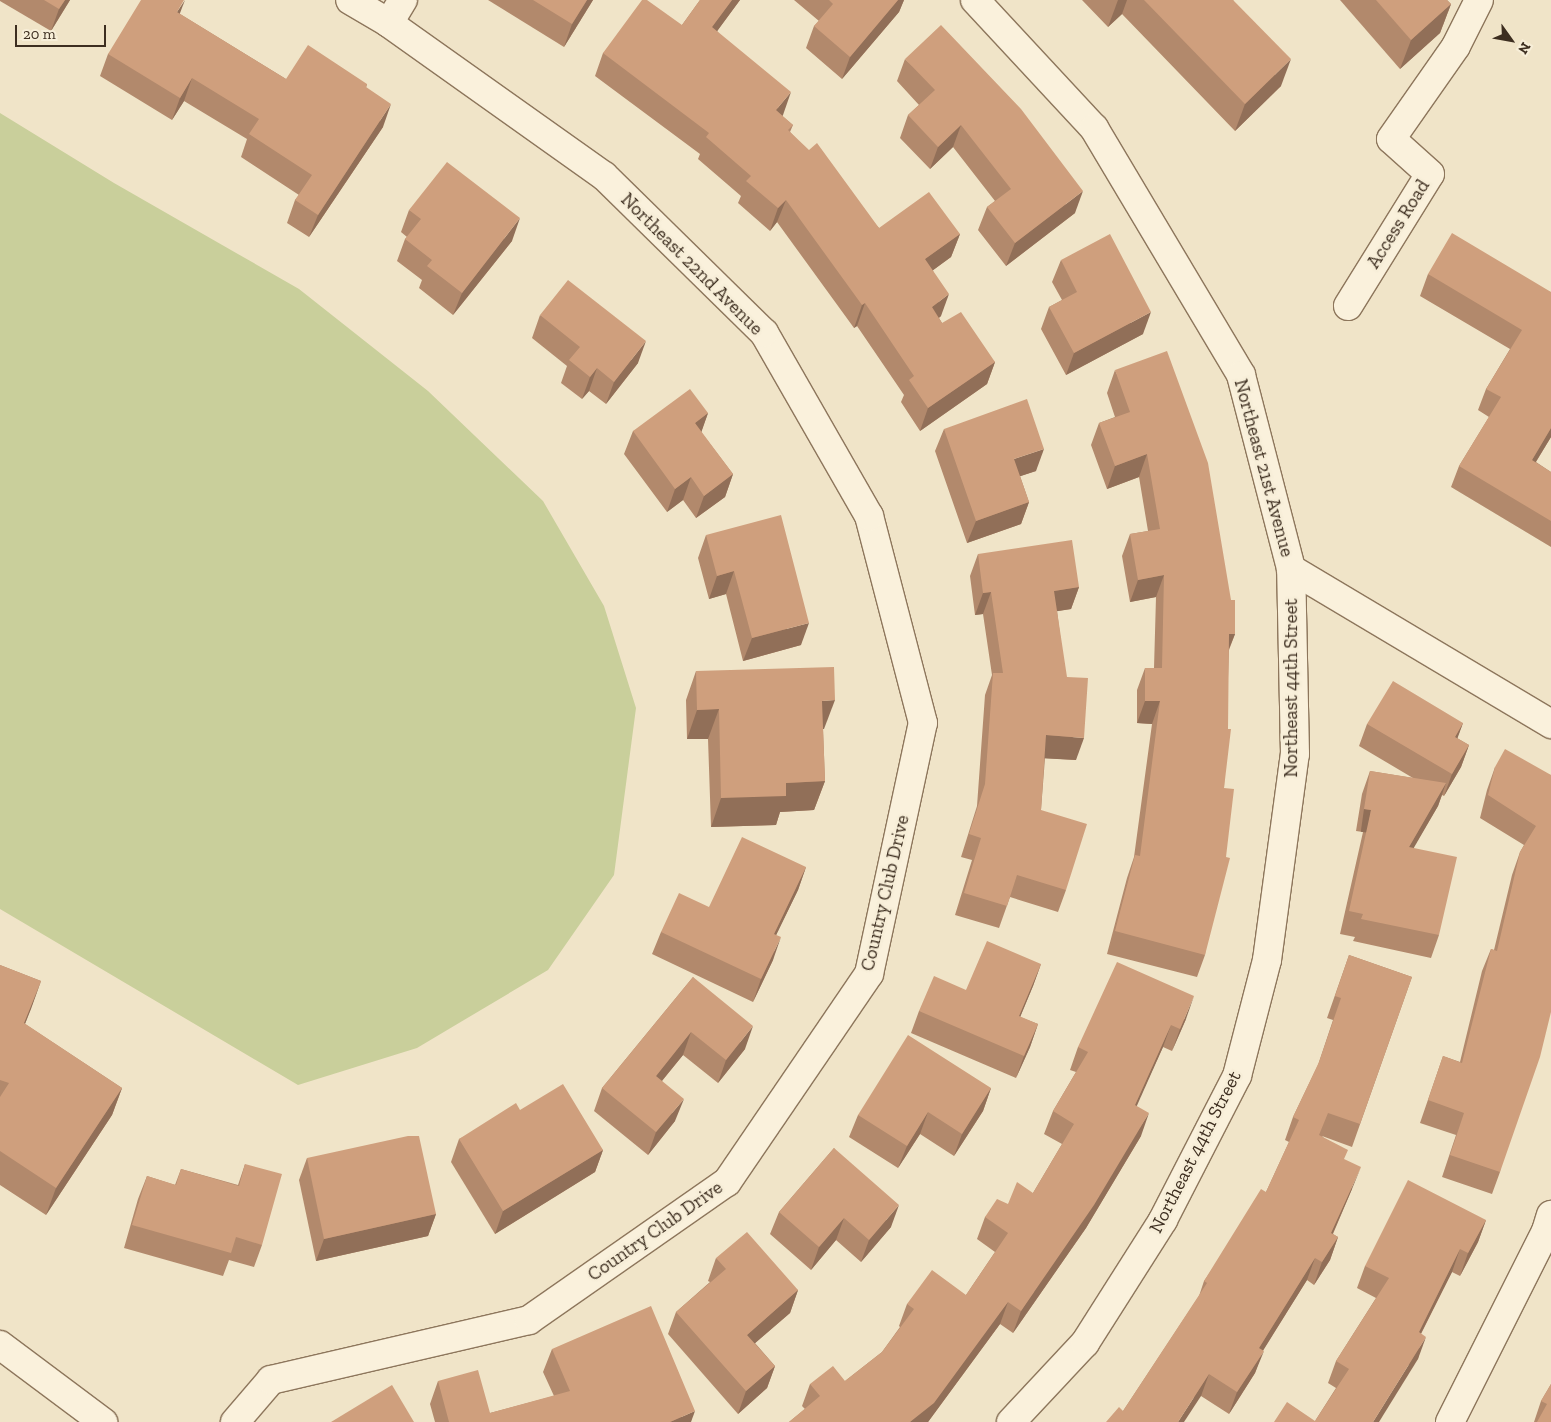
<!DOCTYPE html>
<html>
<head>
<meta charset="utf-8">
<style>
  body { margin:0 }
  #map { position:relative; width:1551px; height:1422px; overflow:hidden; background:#f0e4c8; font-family:"Zilla Slab",serif }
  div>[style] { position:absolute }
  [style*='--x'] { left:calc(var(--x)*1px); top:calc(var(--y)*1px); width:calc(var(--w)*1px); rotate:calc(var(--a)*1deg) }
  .green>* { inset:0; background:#c9cf9b }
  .roads { filter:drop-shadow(1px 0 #8d765c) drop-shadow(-1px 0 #8d765c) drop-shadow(0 1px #8d765c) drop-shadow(0 -1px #8d765c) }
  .minor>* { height:28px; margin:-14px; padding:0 14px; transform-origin:14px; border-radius:14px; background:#faf1dc }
  .wall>* { inset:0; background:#b2896c }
  .shaded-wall>* { inset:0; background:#916f58; transform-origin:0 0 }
  .building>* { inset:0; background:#cf9f7d }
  span { translate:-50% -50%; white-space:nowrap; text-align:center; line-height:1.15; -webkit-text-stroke:5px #f7eed8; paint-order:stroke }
  .street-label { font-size:19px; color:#3d2e20 }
  .north { position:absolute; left:1486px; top:15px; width:50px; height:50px; -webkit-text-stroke:4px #f7eed8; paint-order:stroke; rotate:122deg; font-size:14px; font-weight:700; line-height:20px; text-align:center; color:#3d2e20 }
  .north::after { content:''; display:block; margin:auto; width:18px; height:22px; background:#3d2e20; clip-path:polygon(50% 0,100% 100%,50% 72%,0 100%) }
  .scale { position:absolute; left:15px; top:25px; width:91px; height:22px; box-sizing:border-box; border:2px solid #3d2e20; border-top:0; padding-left:6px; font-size:15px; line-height:18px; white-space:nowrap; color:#3d2e20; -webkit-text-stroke:4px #f7eed8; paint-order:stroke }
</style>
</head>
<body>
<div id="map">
  <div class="green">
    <div style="clip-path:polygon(0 113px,114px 183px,299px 289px,428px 391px,543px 501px,604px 606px,636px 708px,614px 875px,548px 970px,417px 1048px,298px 1085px,0 909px)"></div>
  </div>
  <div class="roads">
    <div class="minor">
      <div style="--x:975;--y:0;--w:175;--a:47.1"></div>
      <div style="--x:1094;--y:128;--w:287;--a:59.2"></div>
      <div style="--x:1241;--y:375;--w:200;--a:75.5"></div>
      <div style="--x:1291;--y:569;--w:303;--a:30.8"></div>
      <div style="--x:389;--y:23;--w:27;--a:-59"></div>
      <div style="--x:1348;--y:306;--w:155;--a:-58.2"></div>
      <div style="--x:1430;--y:174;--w:52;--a:-138.1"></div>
      <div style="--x:1391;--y:139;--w:113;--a:-55"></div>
      <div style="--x:1456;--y:46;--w:51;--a:-63.4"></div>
      <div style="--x:0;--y:1345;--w:129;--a:36.8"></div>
      <div style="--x:235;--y:1422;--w:55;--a:-49.4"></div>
      <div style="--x:271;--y:1380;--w:265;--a:-13.1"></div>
      <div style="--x:529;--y:1320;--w:241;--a:-34.9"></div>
      <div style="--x:727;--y:1182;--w:252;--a:-55.7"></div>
      <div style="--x:869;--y:974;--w:257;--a:-77.9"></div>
      <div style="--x:923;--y:723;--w:214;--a:-104.6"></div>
      <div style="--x:869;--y:516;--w:211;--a:-119.8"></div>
      <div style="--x:764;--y:333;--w:224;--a:-135.5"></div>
      <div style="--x:604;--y:176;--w:264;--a:-144.6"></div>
      <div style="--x:389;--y:23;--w:45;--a:-149.5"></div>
      <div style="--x:1011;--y:1422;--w:108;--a:-46.9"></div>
      <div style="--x:1085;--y:1343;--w:146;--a:-57.6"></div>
      <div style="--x:1163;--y:1220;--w:162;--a:-62.8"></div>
      <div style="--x:1237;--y:1076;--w:120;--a:-75.5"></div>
      <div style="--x:1267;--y:960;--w:208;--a:-82.3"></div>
      <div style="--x:1295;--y:754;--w:185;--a:-91.2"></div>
      <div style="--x:1450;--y:1422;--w:214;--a:-63.3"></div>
      <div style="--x:1546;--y:1231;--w:17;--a:-73"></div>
    </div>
  </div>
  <div class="wall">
    <div style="clip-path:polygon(0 0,70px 0,51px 31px,0 1px)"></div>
    <div style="clip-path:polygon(488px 0,593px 0,564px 47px)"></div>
    <div style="clip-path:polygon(700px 0,740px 0,717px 31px,783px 115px,782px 116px,793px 125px,790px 132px,879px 228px,960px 234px,951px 257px,933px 270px,941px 316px,939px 318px,942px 323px,995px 362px,987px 384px,920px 431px,901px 402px,904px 395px,857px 326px,854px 328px,777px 222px,770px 231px,738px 203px,741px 196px,698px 159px,700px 154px,595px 76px,603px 53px,682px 25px)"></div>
    <div style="clip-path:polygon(794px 0,904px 0,899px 12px,842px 79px,806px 48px,814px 26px,819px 21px)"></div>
    <div style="clip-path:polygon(1082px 0,1233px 0,1281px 86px,1235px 131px,1122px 14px,1108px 27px)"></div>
    <div style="clip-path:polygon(1340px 0,1447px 0,1451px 4px,1440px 33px,1400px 69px)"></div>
    <div style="clip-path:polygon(180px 14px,286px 79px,367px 84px,366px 88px,383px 127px,309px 237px,287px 223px,295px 200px,299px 195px,241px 157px,247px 139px,184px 101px,172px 120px,100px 76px,108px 54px)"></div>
    <div style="clip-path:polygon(905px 59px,1075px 213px,1006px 266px,978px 230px,987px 207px,995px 201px,953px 147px,930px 169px,900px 138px,908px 115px,919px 105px,897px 81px)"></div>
    <div style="clip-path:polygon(409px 210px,512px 241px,453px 315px,419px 288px,422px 280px,397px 261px,405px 239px,407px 237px,401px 232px)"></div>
    <div style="clip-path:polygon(1061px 260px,1143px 334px,1066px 375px,1041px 329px,1049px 307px,1062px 300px,1052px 282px)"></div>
    <div style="clip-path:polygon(1428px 274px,1551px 292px,1551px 437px,1536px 462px,1551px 472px,1551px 547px,1451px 487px,1459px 466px,1489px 417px,1478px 410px,1486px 389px,1510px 349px,1420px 296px)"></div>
    <div style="clip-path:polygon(540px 315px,638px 363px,606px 404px,589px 391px,582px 399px,561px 383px,567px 366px,532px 338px)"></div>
    <div style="clip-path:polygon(1115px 370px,1235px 634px,1229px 650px,1224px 788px,1205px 955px,1197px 977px,1107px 954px,1127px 878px,1134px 857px,1152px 724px,1137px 723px,1137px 690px,1145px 668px,1154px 668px,1156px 597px,1130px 602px,1122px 556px,1130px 534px,1148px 531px,1139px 477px,1107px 489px,1091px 445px,1099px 423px,1115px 417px,1107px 393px)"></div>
    <div style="clip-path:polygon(708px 413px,701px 432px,733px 474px,725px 497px,696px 518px,683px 500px,667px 512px,624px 454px,633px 431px)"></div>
    <div style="clip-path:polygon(944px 429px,1036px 471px,1020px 476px,1029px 502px,1021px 524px,967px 543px,935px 451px)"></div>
    <div style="clip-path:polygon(706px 535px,801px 645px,743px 661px,726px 594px,709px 599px,698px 558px)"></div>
    <div style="clip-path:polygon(978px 554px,1079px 587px,1071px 609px,1057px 611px,1076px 760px,1045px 758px,1041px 810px,1066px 890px,1058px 912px,1010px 897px,999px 928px,955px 915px,972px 860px,961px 857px,977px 806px,985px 695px,992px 675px,983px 614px,975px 615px,970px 576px)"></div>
    <div style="clip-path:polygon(696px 671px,824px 729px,823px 729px,825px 781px,814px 810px,780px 812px,776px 825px,711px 827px,708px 739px,687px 739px,686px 700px)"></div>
    <div style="clip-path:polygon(1463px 723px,1457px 738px,1469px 745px,1461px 767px,1444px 796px,1442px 795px,1438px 806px,1413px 848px,1439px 935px,1431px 958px,1353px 941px,1355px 937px,1340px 934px,1363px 832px,1356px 831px,1362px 794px,1370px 771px,1413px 778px,1359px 746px,1367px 724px)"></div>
    <div style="clip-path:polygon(1495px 767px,1551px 775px,1500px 1172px,1492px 1194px,1442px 1177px,1456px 1135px,1420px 1123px,1443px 1056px,1460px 1062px,1482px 971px,1491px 949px,1494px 950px,1512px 875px,1520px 852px,1524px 845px,1480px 818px,1487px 790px)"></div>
    <div style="clip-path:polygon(806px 867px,798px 890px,776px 935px,773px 960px,753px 1002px,652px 954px,661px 932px,709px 907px)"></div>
    <div style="clip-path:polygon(1349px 955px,1412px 977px,1352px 1147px,1322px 1136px,1344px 1160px,1352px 1189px,1333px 1234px,1338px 1237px,1330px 1260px,1314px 1285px,1307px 1280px,1263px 1350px,1255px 1373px,1229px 1414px,1201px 1396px,1123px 1411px,1199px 1296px,1204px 1281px,1266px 1192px,1289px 1142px,1285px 1140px,1293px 1117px,1318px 1065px,1333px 1020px,1327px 1018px)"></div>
    <div style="clip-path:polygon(1041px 964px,1033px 986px,1020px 1017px,1038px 1024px,1030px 1047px,1016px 1078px,911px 1033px,919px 1011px,966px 990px)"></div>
    <div style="clip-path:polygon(0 965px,41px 981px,25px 1024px,122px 1088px,112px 1115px,46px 1215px,0 1185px)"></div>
    <div style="clip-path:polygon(693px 977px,745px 1049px,718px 1083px,683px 1055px,662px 1081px,675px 1121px,648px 1155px,594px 1111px,602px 1088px)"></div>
    <div style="clip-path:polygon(1186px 1019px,1172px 1051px,1163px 1047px,1136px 1106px,1141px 1136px,1086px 1228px,1013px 1333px,1000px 1324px,928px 1422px,789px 1422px,805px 1409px,802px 1406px,810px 1384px,845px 1381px,882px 1352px,900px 1327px,899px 1326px,907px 1304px,966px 1295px,995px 1252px,977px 1239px,985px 1217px,1008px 1204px,1033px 1193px,1062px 1144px,1044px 1134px,1053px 1111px,1076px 1072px,1070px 1070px,1078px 1047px)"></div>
    <div style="clip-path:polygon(991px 1088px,983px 1111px,954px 1156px,920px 1134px,898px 1168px,849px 1137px,858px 1115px)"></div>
    <div style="clip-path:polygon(520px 1110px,603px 1150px,595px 1172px,495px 1234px,451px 1162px,459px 1139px)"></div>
    <div style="clip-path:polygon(834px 1148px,891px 1227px,861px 1262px,836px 1240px,811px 1270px,770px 1234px,779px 1212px)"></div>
    <div style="clip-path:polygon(307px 1158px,436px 1214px,428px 1236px,316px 1261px,299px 1180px)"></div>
    <div style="clip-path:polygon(245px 1164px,262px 1245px,254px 1267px,229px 1260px,223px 1276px,124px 1248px,138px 1199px,147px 1176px,175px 1185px,181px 1169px,238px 1185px)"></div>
    <div style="clip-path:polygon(1486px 1220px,1478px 1242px,1460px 1276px,1452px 1272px,1421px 1334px,1418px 1359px,1315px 1421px,1336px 1388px,1328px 1383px,1336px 1361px,1376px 1298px,1357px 1288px,1365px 1266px)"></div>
    <div style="clip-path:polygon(716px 1258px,798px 1290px,790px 1313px,755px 1343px,775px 1366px,767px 1388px,738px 1414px,668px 1334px,676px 1312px,710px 1282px,708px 1281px)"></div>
    <div style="clip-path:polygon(552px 1349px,691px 1422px,435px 1422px,430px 1404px,438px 1381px,490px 1413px,554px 1396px,543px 1372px)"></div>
    <div style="clip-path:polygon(1551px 1384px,1551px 1422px,1534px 1422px,1541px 1401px)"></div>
  </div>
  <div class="shaded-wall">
    <div style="clip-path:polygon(65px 0,70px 0,51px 31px,59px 9px)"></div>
    <div style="clip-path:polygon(185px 0,177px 21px,177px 12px)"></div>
    <div style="clip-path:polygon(587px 0,593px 0,564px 47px,572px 24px)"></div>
    <div style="clip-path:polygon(732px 0,740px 0,704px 49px,712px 27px)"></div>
    <div style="clip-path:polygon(898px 0,904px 0,899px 12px,842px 79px,850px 57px)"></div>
    <div style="clip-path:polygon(1118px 0,1127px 0,1122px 14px,1108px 27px)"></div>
    <div style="clip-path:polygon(1451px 4px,1440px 33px,1400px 69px,1411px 40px)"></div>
    <div style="clip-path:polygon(1291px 59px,1281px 86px,1235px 131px,1245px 104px)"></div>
    <div style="clip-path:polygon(192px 78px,184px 101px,172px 120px,180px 98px)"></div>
    <div style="clip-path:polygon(791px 92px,783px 115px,768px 133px,776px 110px)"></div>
    <div style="clip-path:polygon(391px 104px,383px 127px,309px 237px,318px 215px)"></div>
    <div style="clip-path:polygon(961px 125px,953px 147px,930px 169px,938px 147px)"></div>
    <div style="clip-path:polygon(1083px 191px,1075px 213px,1006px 266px,1015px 243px)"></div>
    <div style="clip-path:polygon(786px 200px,777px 222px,770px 231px,778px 208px)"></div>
    <div style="clip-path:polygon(520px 218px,512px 241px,453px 315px,462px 293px)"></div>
    <div style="clip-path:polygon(960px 234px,951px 257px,917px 282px,925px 259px)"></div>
    <div style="clip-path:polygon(949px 294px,941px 316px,924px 329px,932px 307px)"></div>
    <div style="clip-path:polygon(865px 303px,857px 326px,854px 328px,862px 305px)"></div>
    <div style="clip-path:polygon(1151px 312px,1143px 334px,1066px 375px,1074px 353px)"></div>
    <div style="clip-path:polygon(646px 341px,638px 363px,606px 404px,614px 382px)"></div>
    <div style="clip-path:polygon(995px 362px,987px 384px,920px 431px,928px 408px)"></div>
    <div style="clip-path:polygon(597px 368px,589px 391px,582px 399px,590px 377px)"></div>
    <div style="clip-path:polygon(708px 413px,700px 436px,695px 423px)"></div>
    <div style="clip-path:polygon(1551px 428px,1551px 437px,1524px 481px,1532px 460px)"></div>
    <div style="clip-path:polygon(1044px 449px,1036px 471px,1006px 481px,1014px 459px)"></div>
    <div style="clip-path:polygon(1147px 454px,1139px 477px,1107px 489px,1115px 466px)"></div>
    <div style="clip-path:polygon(733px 474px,725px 497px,696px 518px,704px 496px)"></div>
    <div style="clip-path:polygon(691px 477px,683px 500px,667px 512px,675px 489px)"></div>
    <div style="clip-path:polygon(1029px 502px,1021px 524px,967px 543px,976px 521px)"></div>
    <div style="clip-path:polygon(734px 571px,726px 594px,709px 599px,717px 576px)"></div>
    <div style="clip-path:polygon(1164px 575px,1156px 597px,1130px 602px,1138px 580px)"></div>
    <div style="clip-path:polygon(1079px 587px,1071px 609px,1046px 613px,1054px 591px)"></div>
    <div style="clip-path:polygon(991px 592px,983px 614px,975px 615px,983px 593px)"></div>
    <div style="clip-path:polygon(809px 623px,801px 645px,743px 661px,752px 638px)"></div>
    <div style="clip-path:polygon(1229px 634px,1235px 634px,1226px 656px)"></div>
    <div style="clip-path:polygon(835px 700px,824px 729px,812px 730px,822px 701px)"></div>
    <div style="clip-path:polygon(1145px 701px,1160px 701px,1152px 724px,1137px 723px)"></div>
    <div style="clip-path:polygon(719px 709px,708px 739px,687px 739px,697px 710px)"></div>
    <div style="clip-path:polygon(1463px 723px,1455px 745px,1455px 737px)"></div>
    <div style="clip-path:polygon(1046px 735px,1084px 738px,1076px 760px,1038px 758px)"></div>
    <div style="clip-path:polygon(1469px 745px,1461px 767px,1444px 796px,1452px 774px)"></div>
    <div style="clip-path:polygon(825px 781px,814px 810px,780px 812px,776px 825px,711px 827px,721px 798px,786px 783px)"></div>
    <div style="clip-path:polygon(1446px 783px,1438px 806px,1401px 870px,1409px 847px)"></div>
    <div style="left:1364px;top:809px;width:7px;height:23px;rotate:8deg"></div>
    <div style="clip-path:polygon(806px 867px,798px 890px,766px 956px,774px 934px)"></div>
    <div style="clip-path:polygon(781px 937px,773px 960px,753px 1002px,761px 979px)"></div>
    <div style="clip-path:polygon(1041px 964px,1033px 986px,1011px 1039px,1019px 1016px)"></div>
    <div style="clip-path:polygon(41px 981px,31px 1009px,14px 1051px,24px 1023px)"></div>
    <div style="clip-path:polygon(1194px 996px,1186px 1019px,1172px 1051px,1180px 1029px)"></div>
    <div style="clip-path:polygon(1038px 1024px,1030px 1047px,1016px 1078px,1024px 1056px)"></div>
    <div style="clip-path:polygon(1171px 1025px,1163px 1047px,1127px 1128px,1135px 1105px)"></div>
    <div style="clip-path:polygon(753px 1026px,745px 1049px,718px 1083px,726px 1060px)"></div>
    <div style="clip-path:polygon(691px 1032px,683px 1055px,647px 1099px,656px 1076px)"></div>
    <div style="clip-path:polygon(122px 1088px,112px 1115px,46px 1215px,56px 1188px)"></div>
    <div style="clip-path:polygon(991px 1088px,983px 1111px,954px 1156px,962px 1134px)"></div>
    <div style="clip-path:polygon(684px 1099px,675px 1121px,648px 1155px,656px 1132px)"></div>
    <div style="clip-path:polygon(928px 1112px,920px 1134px,898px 1168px,907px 1146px)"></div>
    <div style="clip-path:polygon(1149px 1113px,1141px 1136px,1086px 1228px,1013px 1333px,1021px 1311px)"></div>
    <div style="clip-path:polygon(603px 1150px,595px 1172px,495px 1234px,503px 1211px)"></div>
    <div style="clip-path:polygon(1361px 1167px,1352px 1189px,1323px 1256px,1331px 1233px)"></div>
    <div style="clip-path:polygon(899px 1205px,891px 1227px,861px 1262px,869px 1240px)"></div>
    <div style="clip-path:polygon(436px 1214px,428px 1236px,316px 1261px,324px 1239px)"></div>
    <div style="clip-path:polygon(844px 1218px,836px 1240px,811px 1270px,819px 1247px)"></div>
    <div style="clip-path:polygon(1486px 1220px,1478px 1242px,1460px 1276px,1468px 1253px)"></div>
    <div style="clip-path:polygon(1338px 1237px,1330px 1260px,1314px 1285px,1322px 1262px)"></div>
    <div style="clip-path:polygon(1460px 1249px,1452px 1272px,1410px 1355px,1419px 1332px)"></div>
    <div style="clip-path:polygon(1315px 1258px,1307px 1280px,1251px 1370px,1259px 1348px)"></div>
    <div style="clip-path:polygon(798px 1290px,790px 1313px,739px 1357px,747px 1335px)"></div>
    <div style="clip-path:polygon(1008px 1302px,1000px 1324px,928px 1422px,910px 1422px)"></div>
    <div style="clip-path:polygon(1426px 1337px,1418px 1359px,1379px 1422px,1373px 1422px)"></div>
    <div style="clip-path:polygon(1264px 1351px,1255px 1373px,1229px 1414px,1237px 1392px)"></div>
    <div style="clip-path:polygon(775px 1366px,767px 1388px,738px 1414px,746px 1391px)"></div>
    <div style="clip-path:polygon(1209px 1374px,1201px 1396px,1184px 1422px,1178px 1422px)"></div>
    <div style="clip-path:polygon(695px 1411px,691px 1422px,670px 1422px)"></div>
  </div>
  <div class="building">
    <div style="clip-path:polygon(44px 0,65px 0,59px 9px)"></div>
    <div style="clip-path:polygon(141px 0,184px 0,177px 12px,286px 79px,308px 45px,367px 84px,366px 87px,391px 104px,318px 215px,295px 200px,312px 175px,249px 134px,259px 119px,192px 78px,180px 98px,108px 54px)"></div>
    <div style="clip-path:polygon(533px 0,587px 0,572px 24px)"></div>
    <div style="clip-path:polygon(642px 0,647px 0,682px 25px,700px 0,732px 0,712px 27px,791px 92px,776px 110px,793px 125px,788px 130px,809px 150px,817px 143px,879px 228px,929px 192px,960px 234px,925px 259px,949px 294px,932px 307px,942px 323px,961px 312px,995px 362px,928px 408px,909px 380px,914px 376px,865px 303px,862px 305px,786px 200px,778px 208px,746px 181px,751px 176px,706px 137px,709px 133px,603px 53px)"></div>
    <div style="clip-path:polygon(829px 0,898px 0,850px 57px,814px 26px,833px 4px)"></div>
    <div style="clip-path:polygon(1144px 0,1233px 0,1291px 59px,1245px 104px)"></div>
    <div style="clip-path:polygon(1376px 0,1447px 0,1451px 4px,1411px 40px)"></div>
    <div style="clip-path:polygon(941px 25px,1021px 109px,1083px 191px,1015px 243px,987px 207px,1011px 189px,961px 125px,938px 147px,908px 115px,935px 90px,905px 59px)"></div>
    <div style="clip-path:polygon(447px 162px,520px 218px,462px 293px,427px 266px,432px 260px,405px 239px,421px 219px,409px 210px)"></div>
    <div style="clip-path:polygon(1452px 233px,1551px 292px,1551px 428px,1532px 460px,1551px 472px,1551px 521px,1459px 466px,1501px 397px,1486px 389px,1522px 330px,1428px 274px)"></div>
    <div style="clip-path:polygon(1110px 234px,1151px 312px,1074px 353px,1049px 307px,1077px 292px,1061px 260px)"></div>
    <div style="clip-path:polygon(568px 280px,646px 341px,614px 382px,597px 368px,590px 377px,569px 360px,580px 347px,540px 315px)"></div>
    <div style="clip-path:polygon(1167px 351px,1208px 463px,1231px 600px,1235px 600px,1235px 634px,1229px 634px,1228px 729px,1231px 729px,1224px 788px,1234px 789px,1226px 857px,1230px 858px,1205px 955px,1115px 931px,1135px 855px,1140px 856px,1160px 701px,1145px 701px,1145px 668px,1162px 668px,1164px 575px,1138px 580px,1130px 534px,1160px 529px,1147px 454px,1115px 466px,1099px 423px,1130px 412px,1115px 370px)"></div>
    <div style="clip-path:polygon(690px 389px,708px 413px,695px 423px,733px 474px,704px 496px,691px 477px,675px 489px,633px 431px)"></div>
    <div style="clip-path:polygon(1027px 399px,1044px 449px,1014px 459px,1029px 502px,976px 521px,944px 429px)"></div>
    <div style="clip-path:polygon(781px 515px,809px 623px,752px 638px,734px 571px,717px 576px,706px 535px)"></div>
    <div style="clip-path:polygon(1072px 540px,1079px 587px,1054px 591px,1067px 677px,1088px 678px,1084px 738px,1046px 735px,1041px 810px,1087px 824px,1066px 890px,1017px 875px,1007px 906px,964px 893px,981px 838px,969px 834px,985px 784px,993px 673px,1003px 673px,991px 592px,983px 593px,978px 554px)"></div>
    <div style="clip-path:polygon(834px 667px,835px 700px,822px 701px,825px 781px,786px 783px,786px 796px,721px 798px,719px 709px,697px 710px,696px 671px)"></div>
    <div style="clip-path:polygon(1393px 681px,1463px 723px,1455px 737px,1469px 745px,1452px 774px,1367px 724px)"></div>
    <div style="clip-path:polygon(1505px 749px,1551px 775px,1551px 1012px,1540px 1057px,1500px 1172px,1450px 1155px,1464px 1113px,1428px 1100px,1443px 1056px,1462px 1063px,1491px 949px,1497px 951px,1520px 852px,1536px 826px,1488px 795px,1495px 767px)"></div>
    <div style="clip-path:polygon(1370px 771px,1446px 783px,1409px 847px,1457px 857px,1439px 935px,1361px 919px,1363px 914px,1349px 911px,1371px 810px,1364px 809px)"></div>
    <div style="clip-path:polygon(742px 837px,806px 867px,774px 934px,781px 937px,761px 979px,661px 932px,679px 893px,709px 907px)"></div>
    <div style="clip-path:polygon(987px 941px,1041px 964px,1019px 1016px,1038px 1024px,1024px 1056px,919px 1011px,934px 976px,966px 990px)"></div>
    <div style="clip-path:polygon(1349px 955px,1412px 977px,1360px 1124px,1328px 1113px,1319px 1135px,1348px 1150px,1344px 1159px,1361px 1167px,1331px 1233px,1338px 1237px,1322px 1262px,1315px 1258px,1259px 1348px,1264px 1351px,1237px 1392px,1209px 1374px,1178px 1422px,1106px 1422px,1119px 1407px,1123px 1411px,1207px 1283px,1204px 1281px,1261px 1189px,1266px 1192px,1299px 1120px,1293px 1117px,1319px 1062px,1341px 998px,1335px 996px)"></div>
    <div style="clip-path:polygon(1117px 962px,1194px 996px,1180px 1029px,1171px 1025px,1135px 1105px,1149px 1113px,1094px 1205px,1021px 1311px,1008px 1302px,934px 1403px,910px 1422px,789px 1422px,820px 1396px,810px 1384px,833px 1366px,845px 1381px,882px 1352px,914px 1309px,907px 1304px,932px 1270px,966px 1295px,1008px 1233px,985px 1217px,997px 1199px,1008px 1204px,1017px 1182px,1033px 1193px,1074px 1124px,1053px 1111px,1088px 1052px,1078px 1047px)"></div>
    <div style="clip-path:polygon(0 965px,41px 981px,24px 1023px,122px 1088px,56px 1188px,0 1151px,0 1097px,9px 1083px,0 1080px)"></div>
    <div style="clip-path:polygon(693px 977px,753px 1026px,726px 1060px,691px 1032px,656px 1076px,684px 1099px,656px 1132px,602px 1088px)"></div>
    <div style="clip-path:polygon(908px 1035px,991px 1088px,962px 1134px,928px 1112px,907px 1146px,858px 1115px)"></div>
    <div style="clip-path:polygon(563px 1084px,603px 1150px,503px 1211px,459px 1139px,516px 1103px,520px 1110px)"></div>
    <div style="clip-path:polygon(408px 1136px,419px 1136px,436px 1214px,324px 1239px,307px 1158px)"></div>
    <div style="clip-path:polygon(834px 1148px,899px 1205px,869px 1240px,844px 1218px,819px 1247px,779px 1212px)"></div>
    <div style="clip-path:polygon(245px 1164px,282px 1174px,262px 1245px,236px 1237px,231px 1253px,132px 1225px,147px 1176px,176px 1185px,181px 1169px,239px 1186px)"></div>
    <div style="clip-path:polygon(1408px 1180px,1486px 1220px,1468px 1253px,1460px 1249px,1419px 1332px,1426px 1337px,1373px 1422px,1274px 1422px,1287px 1402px,1315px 1421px,1349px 1369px,1336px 1361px,1389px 1278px,1365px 1266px)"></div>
    <div style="clip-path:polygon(747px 1232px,798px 1290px,747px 1335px,775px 1366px,746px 1391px,676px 1312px,726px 1269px,716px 1258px)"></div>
    <div style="clip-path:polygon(651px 1306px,695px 1411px,670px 1422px,449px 1422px,438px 1381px,478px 1370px,490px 1413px,570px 1391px,552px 1349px)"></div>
    <div style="clip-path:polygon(1551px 1384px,1551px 1422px,1537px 1422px,1547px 1404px,1541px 1401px)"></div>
    <div style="clip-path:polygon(392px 1385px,414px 1422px,331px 1422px)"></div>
  </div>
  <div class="street-label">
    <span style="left:1398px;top:224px;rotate:-58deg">Access Road</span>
    <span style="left:692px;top:264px;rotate:45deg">Northeast 22nd Avenue</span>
    <span style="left:1264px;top:468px;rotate:75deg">Northeast 21st Avenue</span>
    <span style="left:1291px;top:688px;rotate:-90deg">Northeast 44th Street</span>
    <span style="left:885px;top:893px;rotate:-77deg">Country Club Drive</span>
    <span style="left:1195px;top:1152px;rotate:-63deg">Northeast 44th Street</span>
    <span style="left:655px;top:1231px;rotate:-35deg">Country Club Drive</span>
  </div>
  <div class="north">N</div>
  <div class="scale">20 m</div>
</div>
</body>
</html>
